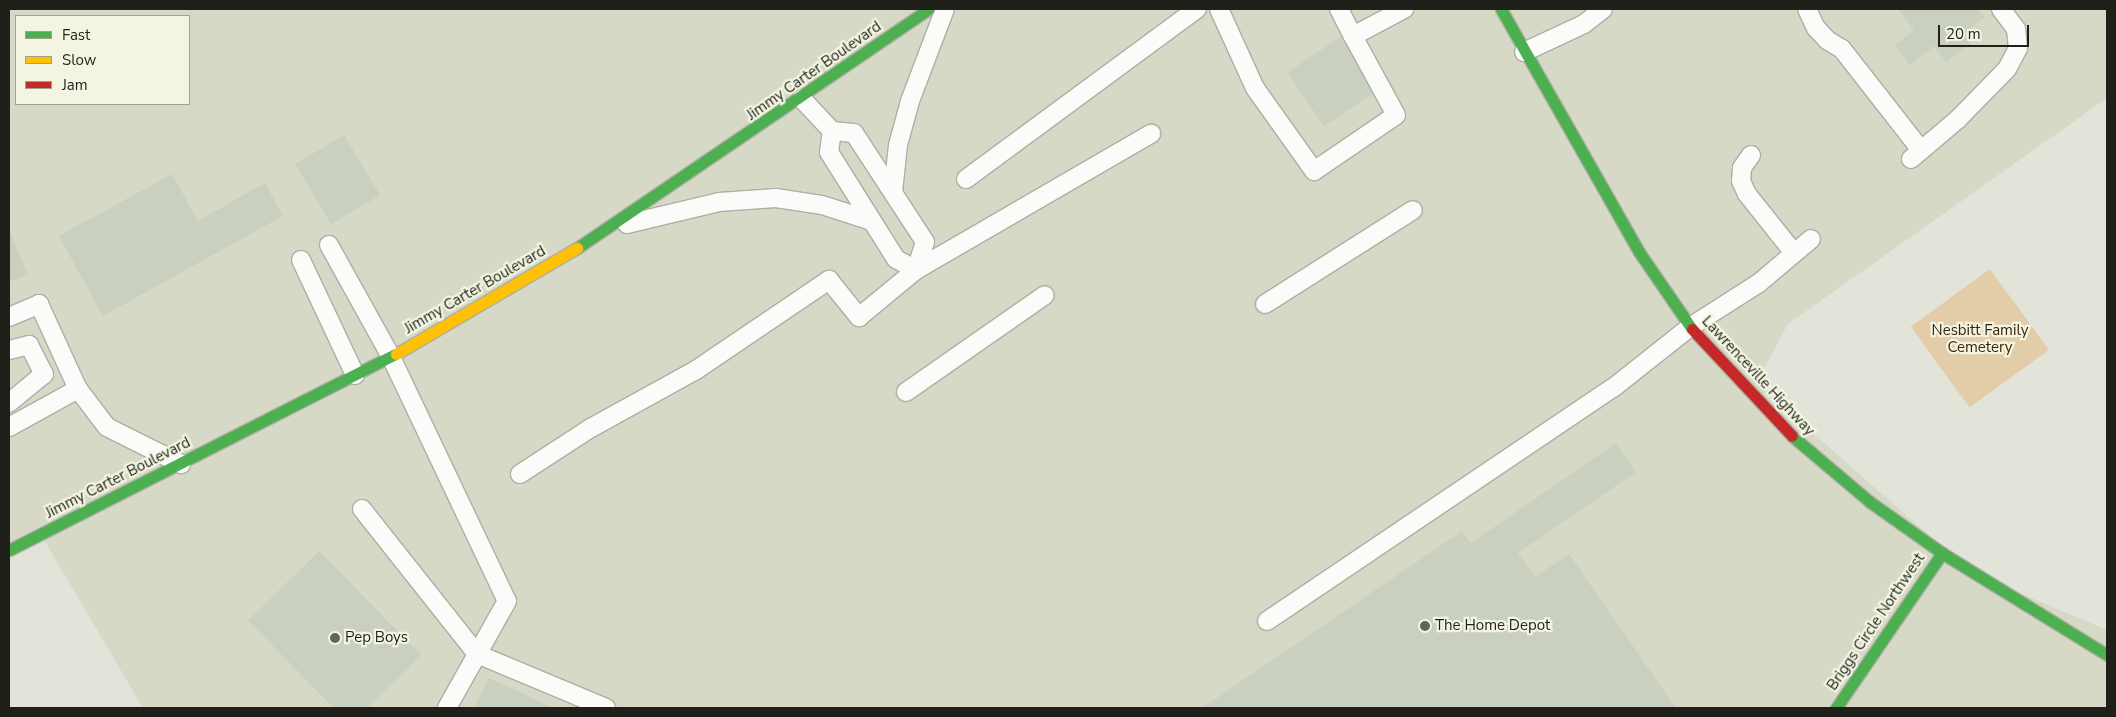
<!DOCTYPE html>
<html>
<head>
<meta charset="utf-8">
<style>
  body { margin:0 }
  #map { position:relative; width:2116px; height:717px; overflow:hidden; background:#e2e4d9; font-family:"Nunito Sans",sans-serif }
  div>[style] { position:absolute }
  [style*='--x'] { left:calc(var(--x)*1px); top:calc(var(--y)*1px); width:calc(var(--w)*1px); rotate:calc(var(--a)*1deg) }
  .built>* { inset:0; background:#d7d9c7 }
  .green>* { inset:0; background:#e3cda9; transform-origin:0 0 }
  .building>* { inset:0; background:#c9d0bf; transform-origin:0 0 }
  .roads { filter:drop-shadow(1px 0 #adaea6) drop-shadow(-1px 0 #adaea6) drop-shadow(0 1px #adaea6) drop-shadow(0 -1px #adaea6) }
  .lane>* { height:18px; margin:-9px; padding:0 9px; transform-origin:9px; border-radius:9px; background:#fbfbf9 }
  .fast>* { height:11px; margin:-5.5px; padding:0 5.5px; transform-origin:5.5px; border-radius:5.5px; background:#4caf50 }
  .slow>* { height:11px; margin:-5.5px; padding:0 5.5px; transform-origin:5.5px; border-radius:5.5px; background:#ffc107 }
  .jam>* { height:11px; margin:-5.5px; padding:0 5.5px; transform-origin:5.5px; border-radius:5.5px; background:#c62828 }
  .dots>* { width:14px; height:14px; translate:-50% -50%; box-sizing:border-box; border:2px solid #f3f5e2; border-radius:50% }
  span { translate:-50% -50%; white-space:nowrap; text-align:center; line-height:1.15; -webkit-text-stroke:4.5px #f3f5e2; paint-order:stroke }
  .street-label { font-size:15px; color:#1f2019 }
  .park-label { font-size:15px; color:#38260b }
  .poi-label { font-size:15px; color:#1f2019 }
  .left { translate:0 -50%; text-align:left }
  .frame { position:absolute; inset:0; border:10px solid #1f2019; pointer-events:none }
  .legend { position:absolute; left:15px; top:15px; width:175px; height:90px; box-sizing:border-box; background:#f3f5e2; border:1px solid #9ea092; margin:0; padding:6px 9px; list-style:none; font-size:15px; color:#1f2019 }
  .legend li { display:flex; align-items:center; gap:10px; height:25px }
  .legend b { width:25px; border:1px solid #9ea092 }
  .scale { position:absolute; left:1938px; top:25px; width:91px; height:22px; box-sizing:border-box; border:2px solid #1f2019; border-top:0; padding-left:6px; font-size:15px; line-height:18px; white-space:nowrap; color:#1f2019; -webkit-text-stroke:4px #f3f5e2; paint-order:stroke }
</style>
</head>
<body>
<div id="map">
  <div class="built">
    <div style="clip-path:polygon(evenodd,9px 9px,2107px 9px,2107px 98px,1788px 324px,1756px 383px,1957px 560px,2001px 585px,2107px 630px,2107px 708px,143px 708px,41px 535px,9px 550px,9px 9px,16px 16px,189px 16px,189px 104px,16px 104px,16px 16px)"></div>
  </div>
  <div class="green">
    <div style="left:1990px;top:269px;width:100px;height:98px;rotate:54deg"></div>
  </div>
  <div class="building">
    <div style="clip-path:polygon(1898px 9px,1978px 9px,1985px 17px,1963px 34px,1970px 44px,1946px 62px,1934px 46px,1910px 65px,1895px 45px,1914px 30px)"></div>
    <div style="left:1343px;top:35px;width:65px;height:67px;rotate:56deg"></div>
    <div style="left:344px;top:135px;width:70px;height:57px;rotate:59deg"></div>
    <div style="clip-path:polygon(172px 174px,198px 221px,265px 183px,283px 216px,103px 316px,59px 236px)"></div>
    <div style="clip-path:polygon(9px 230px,28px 274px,9px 282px)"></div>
    <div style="clip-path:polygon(1616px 443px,1636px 472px,1518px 553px,1535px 577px,1569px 554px,1676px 708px,1202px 708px,1462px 531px,1471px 543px)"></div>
    <div style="clip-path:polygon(319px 551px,421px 655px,367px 708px,334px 708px,248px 621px)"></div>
    <div style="clip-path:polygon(489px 678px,554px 708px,474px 708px)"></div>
  </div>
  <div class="roads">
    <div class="lane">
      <div style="--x:1219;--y:9;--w:87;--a:65.5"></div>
      <div style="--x:1255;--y:88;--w:102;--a:54.6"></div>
      <div style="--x:1314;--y:171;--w:99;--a:-34.3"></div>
      <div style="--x:1396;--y:115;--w:90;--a:-118.6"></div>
      <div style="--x:1353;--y:36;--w:58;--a:-27.9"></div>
      <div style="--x:1339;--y:9;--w:30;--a:63"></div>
      <div style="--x:1807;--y:9;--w:21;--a:65"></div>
      <div style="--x:1816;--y:28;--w:16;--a:47"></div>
      <div style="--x:1827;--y:40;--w:17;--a:31"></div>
      <div style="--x:1842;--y:49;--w:128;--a:52"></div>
      <div style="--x:1524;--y:52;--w:66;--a:-25"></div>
      <div style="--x:1584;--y:24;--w:24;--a:-38"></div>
      <div style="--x:802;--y:99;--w:44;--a:46.8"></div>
      <div style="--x:832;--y:131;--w:22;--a:5"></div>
      <div style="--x:854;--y:133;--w:130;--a:56.9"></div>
      <div style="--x:925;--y:242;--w:29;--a:108"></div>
      <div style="--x:916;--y:270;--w:23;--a:-151"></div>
      <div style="--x:896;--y:259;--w:126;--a:-122.1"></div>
      <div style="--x:829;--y:152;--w:21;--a:-82"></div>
      <div style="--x:1751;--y:155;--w:16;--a:125"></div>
      <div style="--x:1742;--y:168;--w:13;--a:94"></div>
      <div style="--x:1741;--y:181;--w:14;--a:65"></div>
      <div style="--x:1747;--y:194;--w:75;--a:51.5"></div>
      <div style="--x:1911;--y:159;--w:62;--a:-40.4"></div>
      <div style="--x:1958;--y:119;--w:70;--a:-45.6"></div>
      <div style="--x:2007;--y:69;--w:24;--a:-62"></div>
      <div style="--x:2018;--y:48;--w:19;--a:-96"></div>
      <div style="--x:2016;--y:29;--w:25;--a:-127"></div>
      <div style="--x:966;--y:179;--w:287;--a:-36.4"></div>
      <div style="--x:893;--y:192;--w:47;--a:-83.9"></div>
      <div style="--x:898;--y:145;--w:46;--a:-74.7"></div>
      <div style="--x:910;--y:101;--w:98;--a:-69.2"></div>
      <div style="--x:627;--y:224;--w:95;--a:-13.4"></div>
      <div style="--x:719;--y:202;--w:57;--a:-4"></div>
      <div style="--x:776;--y:198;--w:47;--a:8.7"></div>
      <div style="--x:822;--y:205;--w:52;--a:17.7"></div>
      <div style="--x:329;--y:245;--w:128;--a:61"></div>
      <div style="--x:391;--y:357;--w:270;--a:64.6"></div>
      <div style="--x:507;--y:601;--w:123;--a:119.3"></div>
      <div style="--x:301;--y:260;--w:127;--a:64.8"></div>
      <div style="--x:1265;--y:304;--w:175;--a:-32.4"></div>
      <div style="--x:9;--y:317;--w:33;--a:-23"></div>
      <div style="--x:39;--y:304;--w:94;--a:65.4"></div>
      <div style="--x:78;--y:389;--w:48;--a:52.7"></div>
      <div style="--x:107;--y:427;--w:83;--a:26.6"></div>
      <div style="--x:9;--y:350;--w:21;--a:-14"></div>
      <div style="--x:29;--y:345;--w:33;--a:63"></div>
      <div style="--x:44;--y:374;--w:45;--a:140.4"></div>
      <div style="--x:906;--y:392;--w:169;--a:-34.9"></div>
      <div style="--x:9;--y:427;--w:79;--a:-28.8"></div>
      <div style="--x:520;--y:474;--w:82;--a:-33.1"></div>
      <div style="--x:589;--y:429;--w:122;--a:-28.9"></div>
      <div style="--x:696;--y:370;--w:161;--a:-34.1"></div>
      <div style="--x:829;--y:280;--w:48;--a:51"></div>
      <div style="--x:859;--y:317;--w:74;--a:-39.5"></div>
      <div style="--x:916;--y:270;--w:272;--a:-30.1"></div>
      <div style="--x:362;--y:509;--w:185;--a:51.6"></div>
      <div style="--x:477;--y:654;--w:140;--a:22.7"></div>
      <div style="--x:1267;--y:621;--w:417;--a:-34"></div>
      <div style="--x:1613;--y:388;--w:98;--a:-38.4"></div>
      <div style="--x:1690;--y:327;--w:82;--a:-32.5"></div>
      <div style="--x:1759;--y:283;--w:68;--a:-40.2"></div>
    </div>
    <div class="fast">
      <div style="--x:1501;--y:9;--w:279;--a:60.4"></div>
      <div style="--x:1639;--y:252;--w:93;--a:55.5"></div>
      <div style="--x:577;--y:248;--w:425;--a:-34.2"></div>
      <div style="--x:1792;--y:436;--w:102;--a:40.2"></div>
      <div style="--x:1870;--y:502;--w:88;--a:35.3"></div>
      <div style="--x:1942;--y:553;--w:194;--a:31.7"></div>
      <div style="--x:9;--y:550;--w:434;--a:-26.9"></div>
      <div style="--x:1836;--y:708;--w:188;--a:-55.6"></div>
    </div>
    <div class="slow">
      <div style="--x:396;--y:354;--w:210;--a:-30.4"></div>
    </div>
    <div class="jam">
      <div style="--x:1692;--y:329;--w:146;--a:46.9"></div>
    </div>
  </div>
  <div class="dots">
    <div style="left:1425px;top:626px;background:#63655c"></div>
    <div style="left:335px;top:638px;background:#63655c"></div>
  </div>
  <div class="street-label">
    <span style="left:814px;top:71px;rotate:-35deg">Jimmy Carter Boulevard</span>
    <span style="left:475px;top:290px;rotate:-30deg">Jimmy Carter Boulevard</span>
    <span style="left:1758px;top:376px;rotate:47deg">Lawrenceville Highway</span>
    <span style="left:118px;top:478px;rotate:-27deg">Jimmy Carter Boulevard</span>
    <span style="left:1876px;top:622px;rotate:-56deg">Briggs Circle Northwest</span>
  </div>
  <div class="park-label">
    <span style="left:1980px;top:339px">Nesbitt Family<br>Cemetery</span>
  </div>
  <div class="poi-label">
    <span class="left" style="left:1435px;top:626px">The Home Depot</span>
    <span class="left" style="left:345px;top:638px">Pep Boys</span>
  </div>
  <div class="frame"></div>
  <ul class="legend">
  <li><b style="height:6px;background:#4caf50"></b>Fast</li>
  <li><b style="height:6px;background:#ffc107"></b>Slow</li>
  <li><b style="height:6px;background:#c62828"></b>Jam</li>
  </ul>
  <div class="scale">20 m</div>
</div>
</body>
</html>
